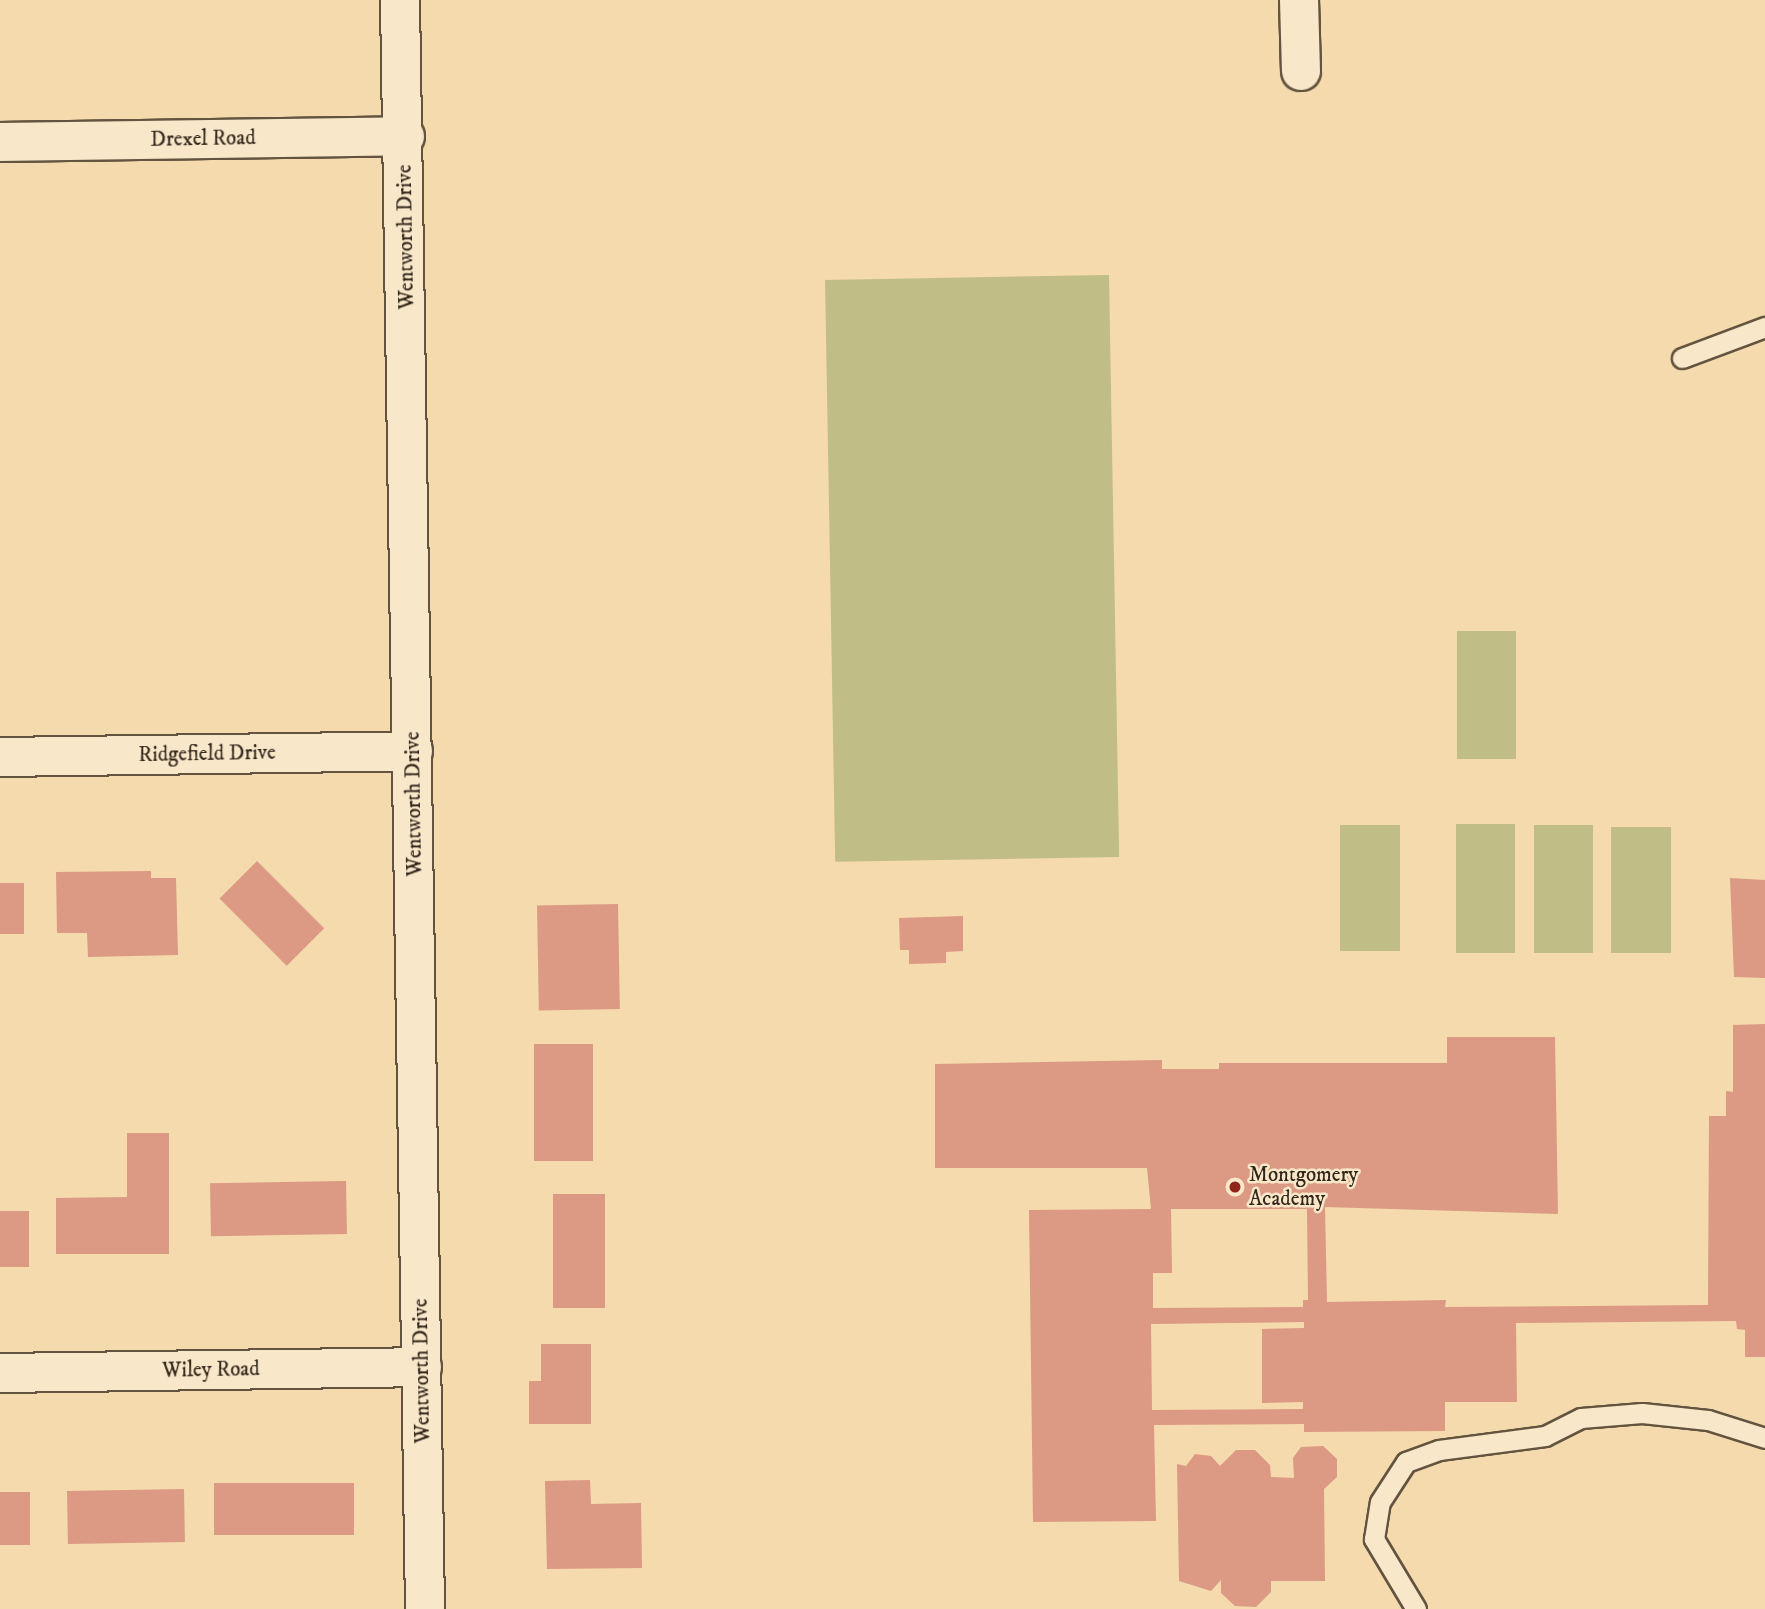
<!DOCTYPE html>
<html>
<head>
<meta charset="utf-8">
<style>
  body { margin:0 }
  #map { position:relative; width:1765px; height:1609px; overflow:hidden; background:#f4daac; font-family:"IM FELL DW Pica",serif }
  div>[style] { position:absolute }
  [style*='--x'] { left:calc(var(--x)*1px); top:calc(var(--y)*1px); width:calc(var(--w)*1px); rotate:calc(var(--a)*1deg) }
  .green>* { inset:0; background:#c0be86; transform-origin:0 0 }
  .building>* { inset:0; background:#dc9983; transform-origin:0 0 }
  .roads { filter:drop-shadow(2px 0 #635440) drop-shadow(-2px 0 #635440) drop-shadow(0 2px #635440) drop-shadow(0 -2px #635440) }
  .service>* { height:19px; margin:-9.5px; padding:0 9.5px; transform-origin:9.5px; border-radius:9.5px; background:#f8e7c9 }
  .minor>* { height:38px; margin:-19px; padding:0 19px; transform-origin:19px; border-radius:19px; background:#f8e7c9 }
  .dots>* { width:19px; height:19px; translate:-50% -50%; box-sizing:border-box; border:4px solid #f8e7c9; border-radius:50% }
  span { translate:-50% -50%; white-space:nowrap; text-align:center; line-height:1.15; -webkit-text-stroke:5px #f8e7c9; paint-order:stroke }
  .street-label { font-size:21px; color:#33271c }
  .poi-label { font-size:21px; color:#33271c }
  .left { translate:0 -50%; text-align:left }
</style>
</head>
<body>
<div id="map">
  <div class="green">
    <div style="left:1109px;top:275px;width:582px;height:284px;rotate:89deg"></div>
    <div style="left:1457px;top:631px;width:59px;height:128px"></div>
    <div style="left:1456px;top:824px;width:59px;height:129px"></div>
    <div style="left:1340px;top:825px;width:60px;height:126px"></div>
    <div style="left:1534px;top:825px;width:59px;height:128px"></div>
    <div style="left:1611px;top:827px;width:60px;height:126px"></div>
  </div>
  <div class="building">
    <div style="left:257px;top:861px;width:95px;height:53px;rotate:45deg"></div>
    <div style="clip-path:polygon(151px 871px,151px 878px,176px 878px,178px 955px,88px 957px,87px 933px,57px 933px,56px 872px)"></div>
    <div style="clip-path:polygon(1730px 878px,1765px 880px,1765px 978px,1734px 977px)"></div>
    <div style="left:0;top:883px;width:24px;height:51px"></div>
    <div style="left:618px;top:904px;width:105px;height:81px;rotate:89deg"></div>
    <div style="clip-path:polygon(963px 916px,963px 951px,946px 952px,946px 963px,909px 964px,909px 950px,900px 950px,899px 918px)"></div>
    <div style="clip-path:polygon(evenodd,1765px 1024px,1765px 1357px,1745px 1357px,1745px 1330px,1737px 1329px,1736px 1321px,1516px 1323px,1517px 1402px,1445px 1402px,1445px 1431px,1304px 1432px,1304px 1424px,1154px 1425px,1156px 1521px,1033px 1522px,1029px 1210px,1151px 1209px,1147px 1168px,935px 1168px,935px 1064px,1162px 1060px,1162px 1069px,1219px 1069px,1219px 1063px,1447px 1063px,1447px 1037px,1555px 1037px,1558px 1214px,1325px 1207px,1327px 1302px,1446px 1300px,1445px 1307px,1708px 1305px,1709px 1116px,1726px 1116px,1726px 1091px,1733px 1092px,1733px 1025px,1765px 1024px,1171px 1209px,1307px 1209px,1308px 1300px,1303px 1300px,1303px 1307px,1153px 1308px,1153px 1273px,1172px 1273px,1171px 1209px,1765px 1024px,1304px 1322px,1304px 1328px,1262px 1329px,1262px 1403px,1303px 1402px,1303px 1409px,1152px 1410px,1151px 1324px,1304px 1322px)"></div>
    <div style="left:534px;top:1044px;width:59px;height:117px"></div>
    <div style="clip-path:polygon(127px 1133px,169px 1133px,169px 1254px,56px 1254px,56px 1198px,127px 1197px)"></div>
    <div style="left:346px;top:1181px;width:53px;height:136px;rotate:89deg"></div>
    <div style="left:553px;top:1194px;width:52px;height:114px"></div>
    <div style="left:0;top:1211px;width:29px;height:56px"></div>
    <div style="clip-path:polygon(541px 1344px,591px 1344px,591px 1424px,529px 1424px,529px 1381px,541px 1381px)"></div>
    <div style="clip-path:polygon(1323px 1446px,1337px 1459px,1337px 1477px,1324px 1489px,1325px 1581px,1271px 1581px,1271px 1592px,1256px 1607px,1235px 1606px,1221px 1593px,1221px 1580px,1211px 1591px,1179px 1581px,1177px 1464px,1186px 1466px,1195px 1454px,1211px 1456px,1220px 1466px,1236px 1450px,1255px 1450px,1270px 1465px,1271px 1477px,1294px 1478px,1293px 1458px,1301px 1447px)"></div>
    <div style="clip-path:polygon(590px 1480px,591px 1504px,641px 1503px,642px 1568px,547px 1569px,545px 1481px)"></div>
    <div style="left:354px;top:1483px;width:52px;height:140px;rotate:90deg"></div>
    <div style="left:184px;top:1489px;width:53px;height:117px;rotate:89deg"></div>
    <div style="left:0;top:1492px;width:30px;height:53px"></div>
  </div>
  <div class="roads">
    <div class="service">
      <div style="--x:1682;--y:358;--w:89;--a:-20.5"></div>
      <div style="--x:1416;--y:1609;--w:82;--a:-121"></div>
      <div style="--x:1374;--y:1539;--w:37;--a:-81"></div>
      <div style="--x:1380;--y:1502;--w:48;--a:-57"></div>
      <div style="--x:1406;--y:1462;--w:35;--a:-20"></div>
      <div style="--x:1439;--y:1450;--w:107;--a:-7.5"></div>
      <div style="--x:1545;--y:1436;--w:40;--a:-26.6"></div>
      <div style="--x:1581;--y:1418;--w:61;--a:-4.7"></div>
      <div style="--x:1642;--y:1413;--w:66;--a:6.1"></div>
      <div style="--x:1708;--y:1420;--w:60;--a:17.5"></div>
    </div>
    <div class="minor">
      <div style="--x:400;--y:0;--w:1609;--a:89.11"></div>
      <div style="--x:1299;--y:0;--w:71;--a:88.4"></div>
      <div style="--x:0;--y:142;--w:405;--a:-0.8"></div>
      <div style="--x:0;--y:757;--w:413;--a:-0.8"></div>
      <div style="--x:0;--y:1373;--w:422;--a:-0.8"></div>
    </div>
  </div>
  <div class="dots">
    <div style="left:1235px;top:1187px;background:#8f2418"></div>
  </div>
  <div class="street-label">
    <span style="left:203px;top:139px;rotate:-1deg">Drexel Road</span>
    <span style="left:406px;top:237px;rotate:-91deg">Wentworth Drive</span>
    <span style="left:207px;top:754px;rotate:-1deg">Ridgefield Drive</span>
    <span style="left:414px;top:804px;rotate:-91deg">Wentworth Drive</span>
    <span style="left:211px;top:1370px;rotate:-1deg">Wiley Road</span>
    <span style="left:422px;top:1371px;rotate:-91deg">Wentworth Drive</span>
  </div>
  <div class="poi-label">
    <span class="left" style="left:1249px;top:1187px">Montgomery<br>Academy</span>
  </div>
</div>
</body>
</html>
